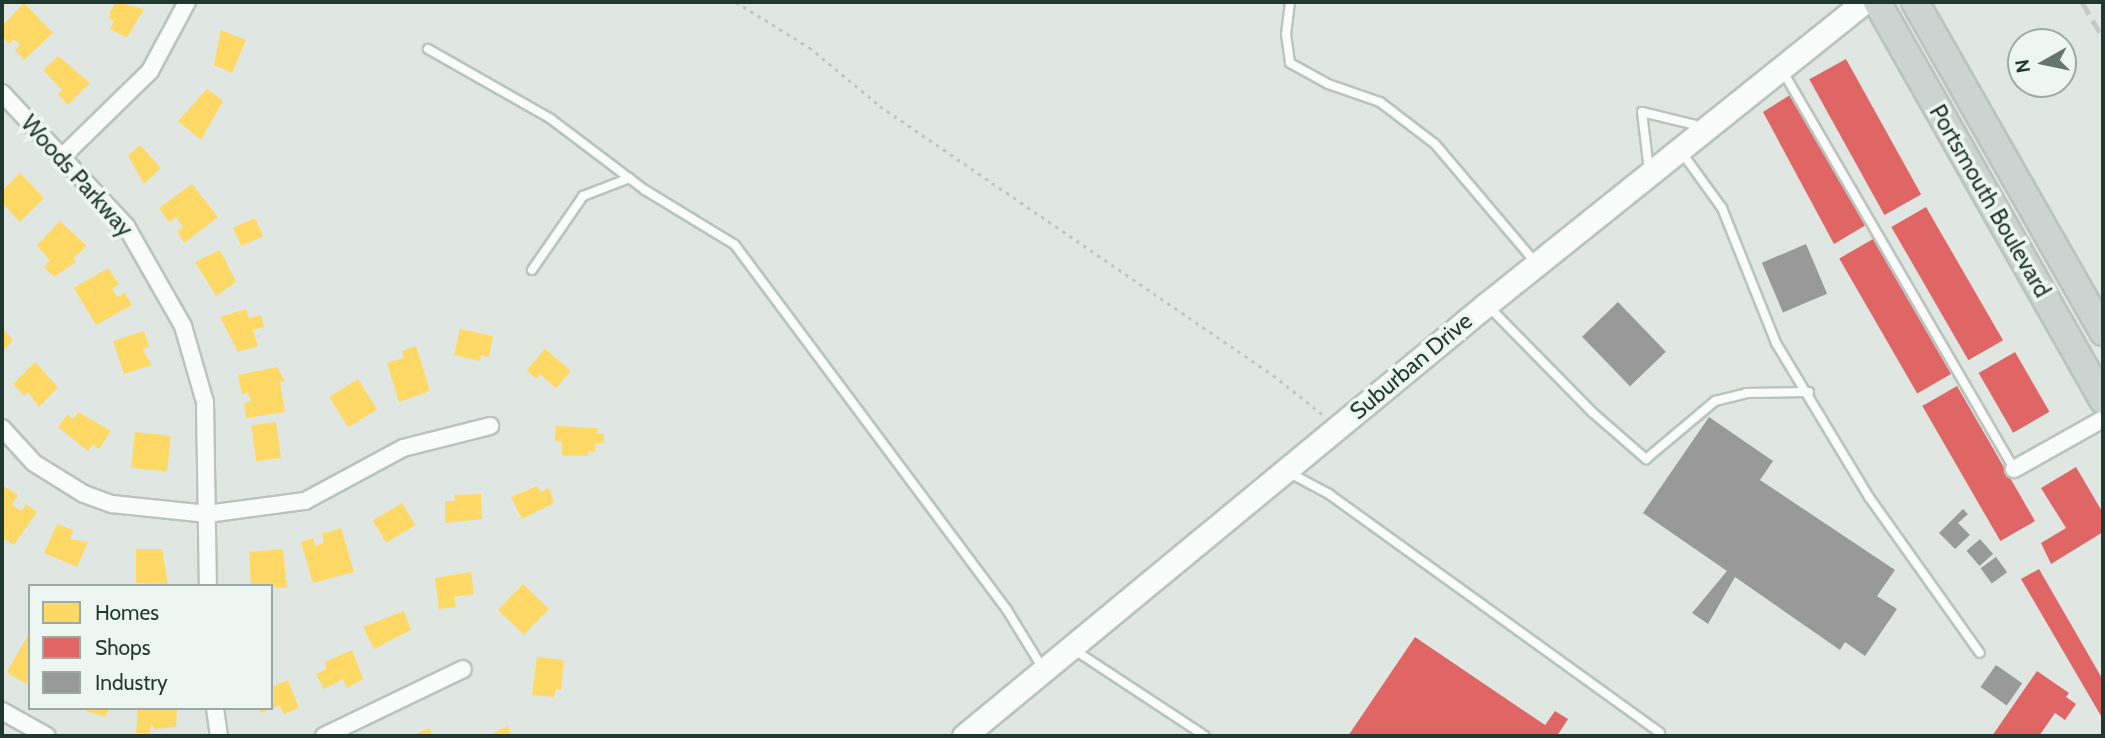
<!DOCTYPE html>
<html>
<head>
<meta charset="utf-8">
<style>
  body { margin:0 }
  #map { position:relative; width:2105px; height:738px; overflow:hidden; background:#e0e7e3; font-family:Cabin,sans-serif }
  div>[style] { position:absolute }
  [style*='--x'] { left:calc(var(--x)*1px); top:calc(var(--y)*1px); width:calc(var(--w)*1px); rotate:calc(var(--a)*1deg) }
  .homes>* { inset:0; background:#ffd966; transform-origin:0 0 }
  .shops>* { inset:0; background:#e06666; transform-origin:0 0 }
  .industry>* { inset:0; background:#999; transform-origin:0 0 }
  .path>* { height:2.5px; margin-top:-1.25px; transform-origin:0; background:repeating-linear-gradient(90deg,#bfc7c5 0 3.5px,transparent 0 8.5px) }
  .roads { filter:drop-shadow(2px 0 #b9c4bf) drop-shadow(-2px 0 #b9c4bf) drop-shadow(0 2px #b9c4bf) drop-shadow(0 -2px #b9c4bf) }
  .lane>* { height:8px; margin:-4px; padding:0 4px; transform-origin:4px; border-radius:4px; background:#fafbfb }
  .street>* { height:16px; margin:-8px; padding:0 8px; transform-origin:8px; border-radius:8px; background:#fafbfb }
  .secondary>* { height:23px; margin:-11.5px; padding:0 11.5px; transform-origin:11.5px; border-radius:11.5px; background:#fafbfb }
  .primary>* { height:26px; margin:-13px; padding:0 13px; transform-origin:13px; border-radius:13px; background:#ccd4d1 }
  .rail>* { height:5px; margin-top:-2.5px; transform-origin:0; background:repeating-linear-gradient(90deg,#c6c9c8 0 14px,transparent 0 21px) }
  span { translate:-50% -50%; white-space:nowrap; text-align:center; line-height:1.15; -webkit-text-stroke:7px #eef6f1; paint-order:stroke }
  .street-label { font-size:23px; color:#1f3930 }
  .frame { position:absolute; inset:0; border:4px solid #1f3930; pointer-events:none }
  .legend { position:absolute; left:28px; top:584px; width:245px; height:126px; box-sizing:border-box; background:#eef6f1; border:2px solid #9baaa4; margin:0; padding:9px 12px; list-style:none; font-size:21px; color:#1f3930 }
  .legend li { display:flex; align-items:center; gap:14px; height:35px }
  .legend b { width:35px; border:2px solid #9baaa4 }
  .north { position:absolute; left:2007px; top:28px; width:70px; height:70px; box-sizing:border-box; background:#eef6f1; border:2px solid #9baaa4; border-radius:50%; rotate:261deg; font-size:19px; font-weight:700; line-height:28px; text-align:center; color:#1f3930 }
  .north::after { content:''; display:block; margin:auto; width:24px; height:32px; background:#63766f; clip-path:polygon(50% 0,100% 100%,50% 72%,0 100%) }
</style>
</head>
<body>
<div id="map">
  <div class="homes">
    <div style="clip-path:polygon(117px 2px,144px 9px,127px 38px,110px 29px,114px 21px,109px 18px,110px 11px)"></div>
    <div style="clip-path:polygon(24px 3px,53px 33px,24px 60px,15px 50px,20px 45px,14px 39px,9px 44px,2px 36px,2px 26px)"></div>
    <div style="clip-path:polygon(221px 30px,246px 40px,232px 73px,214px 65px)"></div>
    <div style="clip-path:polygon(58px 56px,90px 83px,68px 105px,58px 94px,62px 90px,43px 70px)"></div>
    <div style="clip-path:polygon(207px 89px,223px 101px,201px 140px,178px 121px)"></div>
    <div style="clip-path:polygon(140px 145px,161px 168px,144px 184px,128px 156px)"></div>
    <div style="clip-path:polygon(20px 173px,44px 198px,20px 222px,2px 203px,2px 191px)"></div>
    <div style="clip-path:polygon(192px 184px,218px 217px,184px 243px,177px 231px,183px 227px,176px 217px,169px 222px,159px 208px)"></div>
    <div style="left:255px;top:218px;width:20px;height:24px;rotate:66deg"></div>
    <div style="clip-path:polygon(60px 221px,87px 246px,73px 258px,76px 262px,54px 277px,44px 267px,50px 261px,37px 245px)"></div>
    <div style="clip-path:polygon(220px 250px,236px 282px,216px 296px,195px 262px)"></div>
    <div style="clip-path:polygon(108px 268px,119px 284px,112px 289px,117px 297px,125px 293px,132px 305px,96px 325px,74px 288px)"></div>
    <div style="clip-path:polygon(246px 309px,249px 318px,261px 315px,264px 327px,253px 330px,258px 346px,238px 352px,220px 317px)"></div>
    <div style="clip-path:polygon(2px 328px,13px 340px,2px 352px)"></div>
    <div style="clip-path:polygon(460px 329px,493px 336px,489px 357px,481px 355px,480px 361px,454px 355px)"></div>
    <div style="clip-path:polygon(144px 331px,149px 347px,142px 349px,152px 365px,124px 374px,113px 341px)"></div>
    <div style="clip-path:polygon(416px 346px,430px 391px,399px 402px,387px 363px,404px 358px,402px 351px)"></div>
    <div style="clip-path:polygon(545px 349px,571px 371px,556px 388px,540px 374px,536px 379px,527px 370px)"></div>
    <div style="clip-path:polygon(35px 362px,58px 387px,39px 407px,28px 392px,24px 396px,13px 384px)"></div>
    <div style="clip-path:polygon(277px 367px,285px 381px,280px 382px,285px 412px,246px 418px,244px 403px,252px 401px,247px 393px,242px 394px,238px 375px)"></div>
    <div style="left:358px;top:379px;width:36px;height:34px;rotate:58deg"></div>
    <div style="clip-path:polygon(78px 412px,111px 431px,99px 449px,93px 444px,88px 451px,58px 427px,67px 415px,74px 419px)"></div>
    <div style="left:276px;top:422px;width:36px;height:25px;rotate:82deg"></div>
    <div style="clip-path:polygon(556px 426px,597px 428px,597px 434px,604px 434px,604px 443px,596px 443px,595px 452px,588px 451px,588px 456px,562px 455px,562px 442px,555px 441px)"></div>
    <div style="left:135px;top:432px;width:36px;height:36px;rotate:6deg"></div>
    <div style="clip-path:polygon(2px 485px,18px 495px,12px 505px,22px 511px,26px 504px,37px 512px,14px 545px,2px 537px)"></div>
    <div style="clip-path:polygon(537px 486px,541px 492px,549px 488px,554px 503px,522px 519px,511px 497px)"></div>
    <div style="clip-path:polygon(481px 494px,482px 519px,445px 523px,445px 501px,455px 501px,454px 495px)"></div>
    <div style="left:402px;top:503px;width:26px;height:34px;rotate:59deg"></div>
    <div style="clip-path:polygon(57px 524px,73px 530px,70px 539px,88px 542px,77px 567px,44px 553px)"></div>
    <div style="clip-path:polygon(341px 528px,354px 572px,313px 583px,301px 542px,313px 538px,315px 546px,324px 543px,322px 534px)"></div>
    <div style="clip-path:polygon(136px 549px,162px 549px,168px 584px,136px 583px)"></div>
    <div style="clip-path:polygon(283px 549px,287px 588px,251px 586px,249px 552px)"></div>
    <div style="clip-path:polygon(471px 572px,474px 594px,454px 597px,456px 607px,439px 609px,435px 578px)"></div>
    <div style="left:523px;top:584px;width:36px;height:36px;rotate:44deg"></div>
    <div style="clip-path:polygon(404px 611px,411px 630px,374px 649px,363px 627px)"></div>
    <div style="clip-path:polygon(28px 635px,30px 678px,26px 684px,7px 672px)"></div>
    <div style="clip-path:polygon(352px 650px,363px 679px,347px 688px,343px 679px,324px 689px,316px 674px,326px 669px,325px 662px)"></div>
    <div style="clip-path:polygon(537px 657px,564px 660px,561px 690px,556px 689px,554px 697px,532px 695px)"></div>
    <div style="clip-path:polygon(288px 680px,299px 708px,284px 714px,279px 705px,261px 713px,259px 708px,271px 708px,271px 687px)"></div>
    <div style="clip-path:polygon(78px 708px,110px 708px,105px 717px)"></div>
    <div style="clip-path:polygon(138px 708px,177px 708px,176px 727px,155px 729px,151px 724px,150px 734px,136px 733px)"></div>
    <div style="clip-path:polygon(508px 726px,512px 736px,487px 736px)"></div>
    <div style="clip-path:polygon(429px 728px,433px 736px,412px 736px)"></div>
  </div>
  <div class="shops">
    <div style="left:1846px;top:59px;width:155px;height:42px;rotate:61deg"></div>
    <div style="clip-path:polygon(1790px 95px,1866px 225px,1834px 244px,1763px 112px)"></div>
    <div style="left:1926px;top:207px;width:154px;height:40px;rotate:60deg"></div>
    <div style="left:1873px;top:239px;width:156px;height:39px;rotate:60deg"></div>
    <div style="left:2015px;top:352px;width:69px;height:42px;rotate:60deg"></div>
    <div style="left:1957px;top:386px;width:156px;height:40px;rotate:60deg"></div>
    <div style="clip-path:polygon(2076px 467px,2103px 513px,2103px 532px,2051px 564px,2041px 543px,2066px 528px,2041px 488px)"></div>
    <div style="clip-path:polygon(2039px 569px,2103px 680px,2101px 716px,2021px 579px)"></div>
    <div style="clip-path:polygon(1415px 637px,1545px 725px,1555px 711px,1568px 719px,1557px 736px,1348px 736px)"></div>
    <div style="clip-path:polygon(2037px 671px,2069px 693px,2066px 697px,2076px 704px,2065px 720px,2055px 713px,2039px 736px,1992px 736px)"></div>
  </div>
  <div class="industry">
    <div style="left:1806px;top:244px;width:54px;height:48px;rotate:67deg"></div>
    <div style="left:1618px;top:302px;width:69px;height:50px;rotate:46deg"></div>
    <div style="clip-path:polygon(1709px 417px,1773px 461px,1760px 480px,1895px 570px,1877px 596px,1897px 609px,1865px 656px,1845px 642px,1840px 650px,1735px 577px,1708px 624px,1692px 613px,1727px 571px,1643px 513px)"></div>
    <div style="clip-path:polygon(1963px 509px,1968px 514px,1958px 523px,1970px 535px,1955px 549px,1939px 533px)"></div>
    <div style="left:1980px;top:539px;width:20px;height:18px;rotate:49deg"></div>
    <div style="left:1996px;top:557px;width:19px;height:19px;rotate:54deg"></div>
    <div style="left:1996px;top:665px;width:32px;height:27px;rotate:35deg"></div>
  </div>
  <div class="path">
    <div style="--x:736;--y:2;--w:86;--a:31.7"></div>
    <div style="--x:809;--y:47;--w:92;--a:39.7"></div>
    <div style="--x:880;--y:106;--w:476;--a:34.4"></div>
    <div style="--x:1273;--y:375;--w:63;--a:38.5"></div>
  </div>
  <div class="roads">
    <div class="lane">
      <div style="--x:1290;--y:2;--w:32;--a:97"></div>
      <div style="--x:1286;--y:34;--w:29;--a:82"></div>
      <div style="--x:1290;--y:63;--w:43;--a:28.9"></div>
      <div style="--x:1328;--y:84;--w:55;--a:19.1"></div>
      <div style="--x:1380;--y:102;--w:69;--a:37.4"></div>
      <div style="--x:1435;--y:144;--w:156;--a:49.7"></div>
      <div style="--x:428;--y:49;--w:142;--a:29.6"></div>
      <div style="--x:551;--y:119;--w:118;--a:37.1"></div>
      <div style="--x:645;--y:190;--w:105;--a:31.4"></div>
      <div style="--x:735;--y:245;--w:455;--a:53.3"></div>
      <div style="--x:1007;--y:610;--w:67;--a:58.4"></div>
      <div style="--x:1782;--y:70;--w:462;--a:59.8"></div>
      <div style="--x:1642;--y:112;--w:60;--a:13.6"></div>
      <div style="--x:1642;--y:112;--w:59;--a:83.2"></div>
      <div style="--x:1680;--y:150;--w:72;--a:54.1"></div>
      <div style="--x:1722;--y:208;--w:145;--a:68.2"></div>
      <div style="--x:1776;--y:343;--w:180;--a:58.9"></div>
      <div style="--x:1869;--y:497;--w:191;--a:54.6"></div>
      <div style="--x:532;--y:270;--w:90;--a:-55.4"></div>
      <div style="--x:583;--y:196;--w:50;--a:-21"></div>
      <div style="--x:1487;--y:305;--w:150;--a:45.5"></div>
      <div style="--x:1592;--y:412;--w:72;--a:41"></div>
      <div style="--x:1646;--y:459;--w:90;--a:-40"></div>
      <div style="--x:1715;--y:401;--w:32;--a:-14"></div>
      <div style="--x:1746;--y:393;--w:63;--a:-0.9"></div>
      <div style="--x:1288;--y:472;--w:47;--a:28.2"></div>
      <div style="--x:1329;--y:494;--w:408;--a:35.8"></div>
      <div style="--x:1073;--y:649;--w:158;--a:33.4"></div>
    </div>
    <div class="street">
      <div style="--x:2;--y:93;--w:182;--a:47"></div>
      <div style="--x:126;--y:226;--w:115;--a:60.3"></div>
      <div style="--x:183;--y:326;--w:79;--a:73.9"></div>
      <div style="--x:205;--y:402;--w:184;--a:89.1"></div>
      <div style="--x:63;--y:156;--w:122;--a:-44.3"></div>
      <div style="--x:150;--y:71;--w:78;--a:-61.8"></div>
      <div style="--x:2;--y:428;--w:47;--a:47.6"></div>
      <div style="--x:34;--y:463;--w:59;--a:31.8"></div>
      <div style="--x:84;--y:494;--w:30;--a:20"></div>
      <div style="--x:112;--y:504;--w:96;--a:6"></div>
      <div style="--x:207;--y:514;--w:99;--a:-7.6"></div>
      <div style="--x:305;--y:501;--w:111;--a:-28.4"></div>
      <div style="--x:403;--y:448;--w:90;--a:-14.2"></div>
      <div style="--x:2014;--y:469;--w:102;--a:-29.3"></div>
      <div style="--x:215;--y:708;--w:28;--a:82"></div>
      <div style="--x:2;--y:711;--w:51;--a:29.1"></div>
      <div style="--x:324;--y:736;--w:154;--a:-25.7"></div>
    </div>
    <div class="secondary">
      <div style="--x:964;--y:736;--w:678;--a:-39.56"></div>
      <div style="--x:1487;--y:304;--w:483;--a:-38.7"></div>
    </div>
    <div class="primary">
      <div style="--x:1877;--y:2;--w:458;--a:60.4"></div>
      <div style="--x:1915;--y:2;--w:380;--a:60.3"></div>
    </div>
  </div>
  <div class="rail">
    <div style="--x:2082;--y:2;--w:42;--a:59.7"></div>
  </div>
  <div class="street-label">
    <span style="left:77px;top:176px;rotate:48deg">Woods Parkway</span>
    <span style="left:1990px;top:201px;rotate:60deg">Portsmouth Boulevard</span>
    <span style="left:1411px;top:366px;rotate:-40deg">Suburban Drive</span>
  </div>
  <div class="frame"></div>
  <ul class="legend">
  <li><b style="height:19px;background:#ffd966"></b>Homes</li>
  <li><b style="height:19px;background:#e06666"></b>Shops</li>
  <li><b style="height:19px;background:#999"></b>Industry</li>
  </ul>
  <div class="north">N</div>
</div>
</body>
</html>
